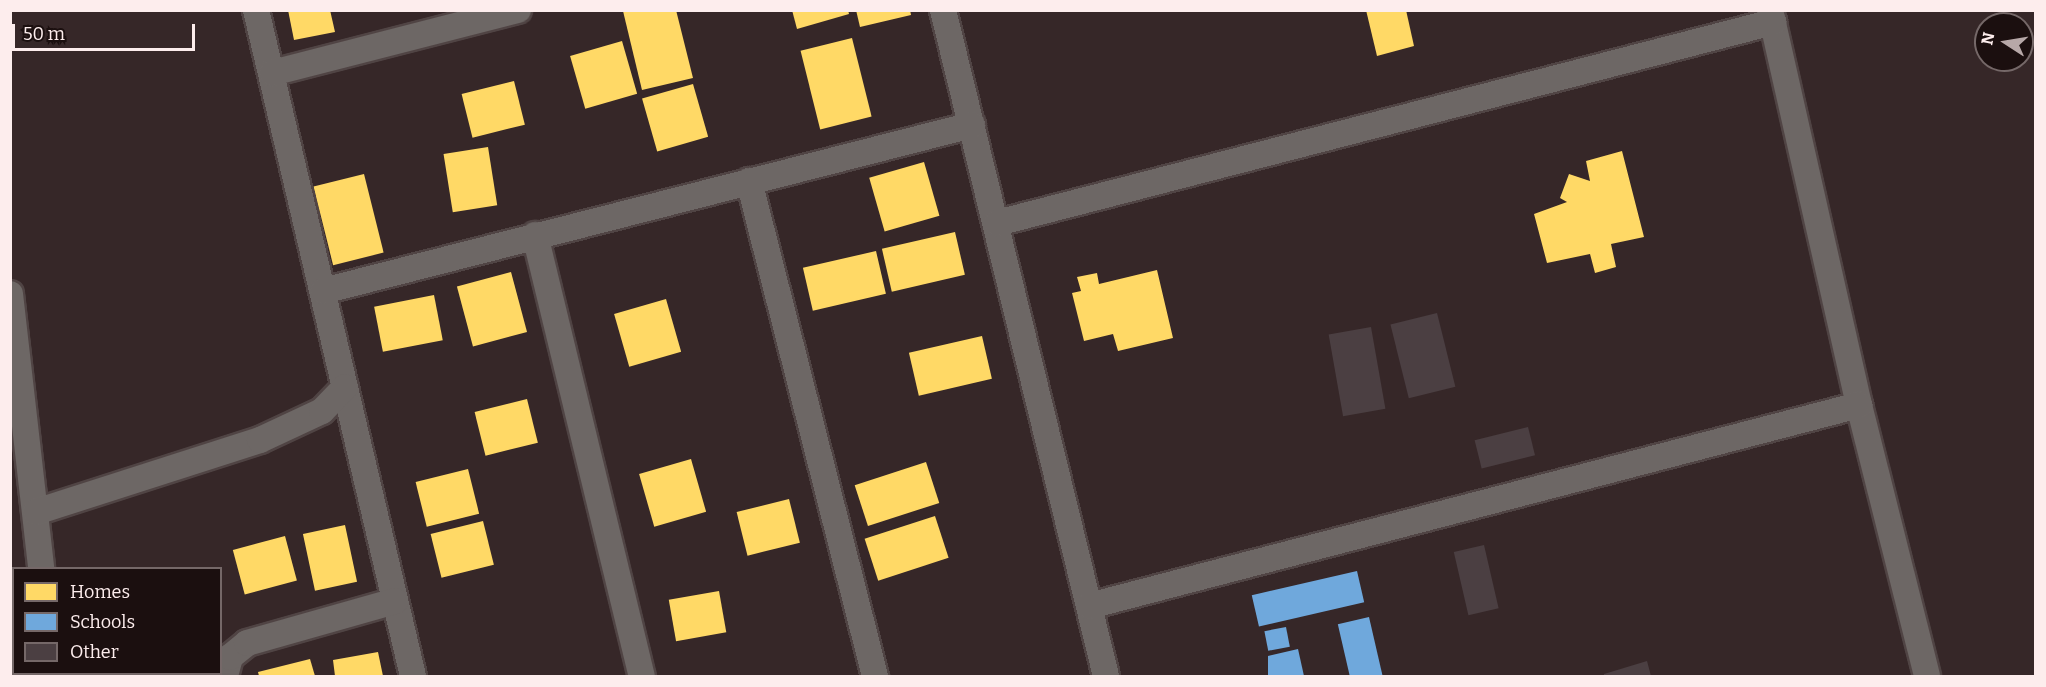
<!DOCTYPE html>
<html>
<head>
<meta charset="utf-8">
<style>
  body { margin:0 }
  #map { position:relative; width:2046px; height:687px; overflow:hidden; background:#362728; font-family:Bitter,serif }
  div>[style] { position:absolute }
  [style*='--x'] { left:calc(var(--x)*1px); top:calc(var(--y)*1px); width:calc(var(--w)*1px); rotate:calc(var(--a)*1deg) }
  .homes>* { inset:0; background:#ffd966; transform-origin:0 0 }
  .schools>* { inset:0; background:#6fa8dc; transform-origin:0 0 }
  .building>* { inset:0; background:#4b3f42; transform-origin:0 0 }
  .roads { filter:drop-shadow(2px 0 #504444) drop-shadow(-2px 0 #504444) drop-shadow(0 2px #504444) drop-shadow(0 -2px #504444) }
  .minor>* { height:26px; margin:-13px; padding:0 13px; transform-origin:13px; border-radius:13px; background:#6d6765 }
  span { translate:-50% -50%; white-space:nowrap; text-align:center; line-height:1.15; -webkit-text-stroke:6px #1b0f0f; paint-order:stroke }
  .frame { position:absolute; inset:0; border:12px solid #fdeded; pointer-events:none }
  .legend { position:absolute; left:12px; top:567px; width:210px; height:108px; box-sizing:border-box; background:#1b0f0f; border:2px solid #756868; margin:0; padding:8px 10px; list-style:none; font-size:18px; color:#fdeded }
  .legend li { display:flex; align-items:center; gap:12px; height:30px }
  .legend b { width:30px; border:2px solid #756868 }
  .north { position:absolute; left:1974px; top:12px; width:60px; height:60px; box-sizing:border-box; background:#1b0f0f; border:2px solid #756868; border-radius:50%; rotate:282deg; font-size:16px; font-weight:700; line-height:24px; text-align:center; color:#fdeded }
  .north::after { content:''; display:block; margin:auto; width:21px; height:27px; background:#b7a8a8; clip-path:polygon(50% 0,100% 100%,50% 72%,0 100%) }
  .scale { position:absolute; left:12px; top:24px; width:183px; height:27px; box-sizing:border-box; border:3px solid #fdeded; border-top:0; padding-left:8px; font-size:18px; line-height:21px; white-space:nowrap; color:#fdeded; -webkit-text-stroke:4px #1b0f0f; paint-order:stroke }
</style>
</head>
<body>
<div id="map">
  <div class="homes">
    <div style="clip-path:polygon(288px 10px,330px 10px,335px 32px,294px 40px)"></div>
    <div style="clip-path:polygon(676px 10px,693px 78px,642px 90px,623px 11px)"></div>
    <div style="clip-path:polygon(792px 10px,848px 10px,849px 14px,797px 29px)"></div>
    <div style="clip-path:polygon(856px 10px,910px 10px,911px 15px,860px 27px)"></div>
    <div style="clip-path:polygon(1366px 10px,1406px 10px,1414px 46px,1377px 56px)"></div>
    <div style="left:852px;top:38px;width:81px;height:53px;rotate:76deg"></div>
    <div style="left:622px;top:41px;width:55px;height:54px;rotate:74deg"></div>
    <div style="left:514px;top:81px;width:45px;height:54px;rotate:76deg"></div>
    <div style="left:693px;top:84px;width:55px;height:53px;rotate:74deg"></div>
    <div style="left:488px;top:147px;width:59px;height:45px;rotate:81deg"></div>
    <div style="clip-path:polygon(1622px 151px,1644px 237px,1611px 244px,1616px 267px,1595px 273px,1590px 254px,1547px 263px,1534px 214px,1567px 202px,1560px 198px,1569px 174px,1590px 181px,1586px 161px)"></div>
    <div style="left:924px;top:162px;width:56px;height:57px;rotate:74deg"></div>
    <div style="left:364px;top:174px;width:81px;height:52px;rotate:76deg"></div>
    <div style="left:955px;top:232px;width:44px;height:75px;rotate:77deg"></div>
    <div style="left:876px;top:251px;width:44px;height:75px;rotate:77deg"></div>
    <div style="clip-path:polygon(1157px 270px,1173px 338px,1118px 351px,1113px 334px,1084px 341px,1072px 293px,1081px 291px,1077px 277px,1097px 273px,1099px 284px)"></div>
    <div style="left:511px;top:272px;width:62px;height:56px;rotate:75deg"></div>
    <div style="left:434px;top:295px;width:46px;height:61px;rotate:79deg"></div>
    <div style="left:666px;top:299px;width:55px;height:54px;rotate:74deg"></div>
    <div style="left:982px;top:336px;width:44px;height:75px;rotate:77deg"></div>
    <div style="left:527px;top:399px;width:45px;height:54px;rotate:76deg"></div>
    <div style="left:691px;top:459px;width:55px;height:54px;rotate:74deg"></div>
    <div style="left:926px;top:462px;width:43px;height:75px;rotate:72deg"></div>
    <div style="left:468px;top:469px;width:46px;height:54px;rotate:76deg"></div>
    <div style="left:789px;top:499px;width:45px;height:54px;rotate:76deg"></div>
    <div style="left:935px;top:516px;width:44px;height:74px;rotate:72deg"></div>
    <div style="left:483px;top:521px;width:45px;height:54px;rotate:76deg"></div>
    <div style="left:345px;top:525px;width:58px;height:43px;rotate:78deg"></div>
    <div style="left:285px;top:536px;width:46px;height:54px;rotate:75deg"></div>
    <div style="left:719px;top:591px;width:42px;height:51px;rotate:80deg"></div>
    <div style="clip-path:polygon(378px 652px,383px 676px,335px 676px,333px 660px)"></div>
    <div style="clip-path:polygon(310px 659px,315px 676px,259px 676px,258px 672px)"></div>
  </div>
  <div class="schools">
    <div style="left:1357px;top:571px;width:32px;height:108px;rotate:77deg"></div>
    <div style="left:1369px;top:617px;width:61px;height:32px;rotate:77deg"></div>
    <div style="left:1286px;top:627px;width:20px;height:22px;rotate:79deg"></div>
    <div style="clip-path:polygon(1298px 649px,1304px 676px,1268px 676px,1268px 656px)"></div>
  </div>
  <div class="building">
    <div style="left:1437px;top:313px;width:76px;height:48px;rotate:76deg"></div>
    <div style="left:1371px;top:327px;width:83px;height:43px;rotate:80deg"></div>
    <div style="left:1528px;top:427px;width:29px;height:55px;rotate:76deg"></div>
    <div style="left:1484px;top:545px;width:65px;height:31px;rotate:77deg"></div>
    <div style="clip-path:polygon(1647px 661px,1651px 676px,1604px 676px,1604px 674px)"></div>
  </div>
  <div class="roads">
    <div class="minor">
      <div style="--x:256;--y:10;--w:684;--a:76.74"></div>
      <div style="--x:943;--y:10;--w:686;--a:76.25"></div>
      <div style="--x:1770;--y:10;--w:405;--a:77.3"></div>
      <div style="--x:1859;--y:405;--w:279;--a:75.9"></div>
      <div style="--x:272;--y:73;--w:254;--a:-14.4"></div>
      <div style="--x:749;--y:181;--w:511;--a:75.72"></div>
      <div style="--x:997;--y:223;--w:802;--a:-14.52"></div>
      <div style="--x:535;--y:235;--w:454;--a:76.4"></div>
      <div style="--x:323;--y:291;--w:670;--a:-14.35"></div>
      <div style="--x:10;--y:294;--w:276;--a:83.5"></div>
      <div style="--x:36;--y:512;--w:235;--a:-17.8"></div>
      <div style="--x:260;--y:440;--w:68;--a:-25.1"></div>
      <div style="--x:322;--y:411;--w:33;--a:-46"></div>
      <div style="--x:1089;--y:606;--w:796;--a:-14.63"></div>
      <div style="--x:10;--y:650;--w:4;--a:-14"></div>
      <div style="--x:51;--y:674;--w:2;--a:63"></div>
      <div style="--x:225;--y:676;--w:20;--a:-75"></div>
      <div style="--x:230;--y:657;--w:22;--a:-39"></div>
      <div style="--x:247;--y:643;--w:154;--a:-15.8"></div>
    </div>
  </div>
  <div class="frame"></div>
  <ul class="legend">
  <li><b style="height:16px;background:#ffd966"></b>Homes</li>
  <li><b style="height:16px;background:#6fa8dc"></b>Schools</li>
  <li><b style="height:16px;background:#4b3f42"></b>Other</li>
  </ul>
  <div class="north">N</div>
  <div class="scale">50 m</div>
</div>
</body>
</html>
